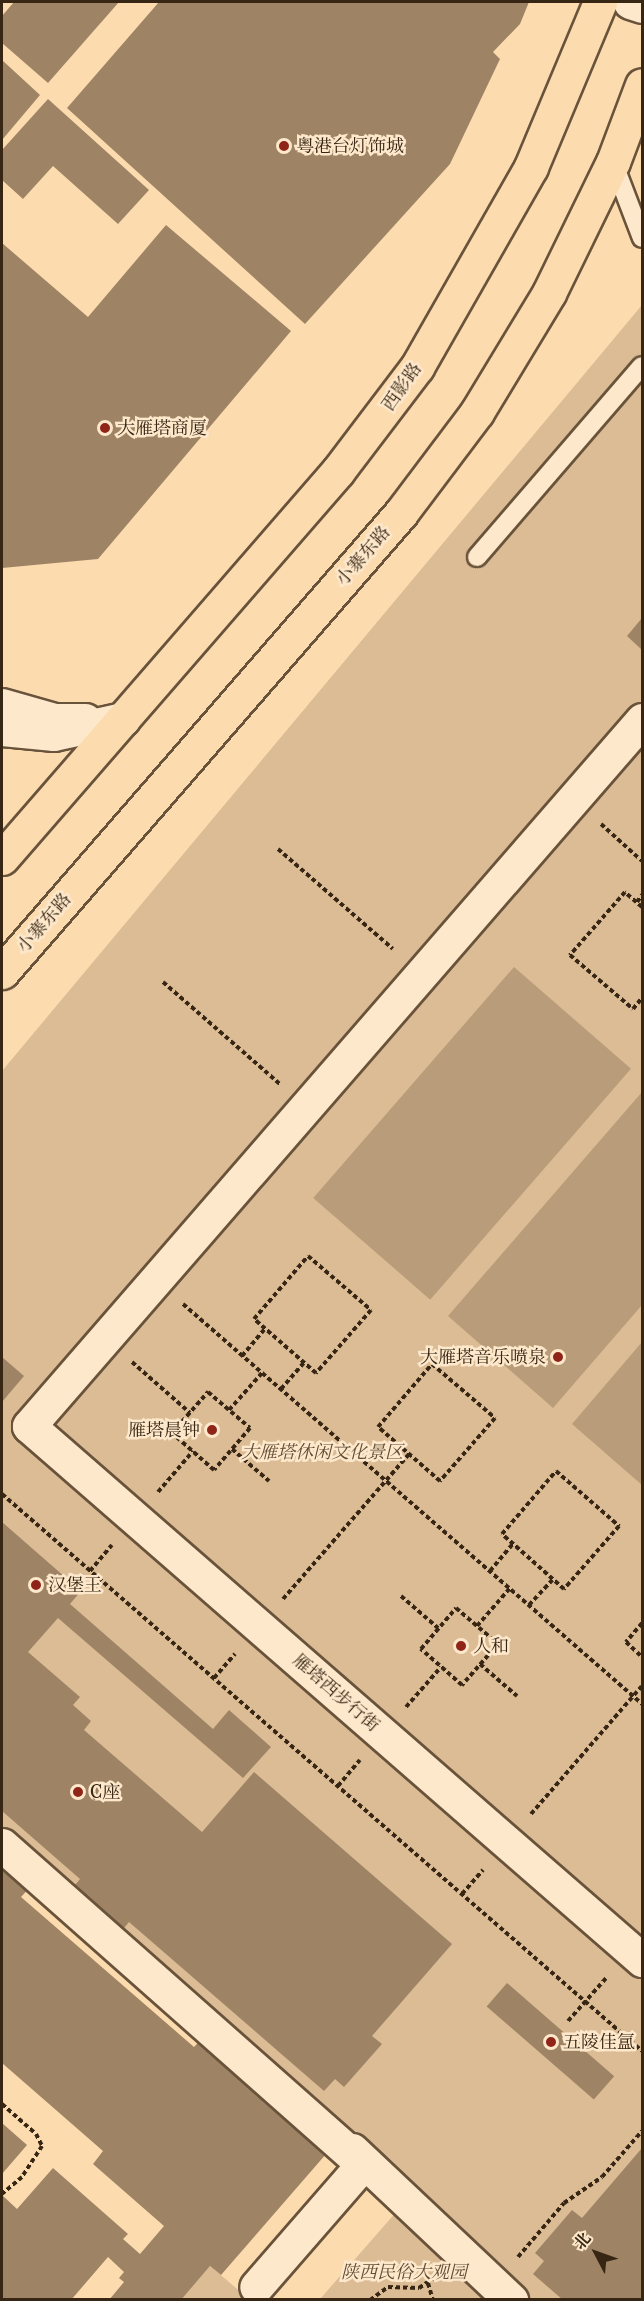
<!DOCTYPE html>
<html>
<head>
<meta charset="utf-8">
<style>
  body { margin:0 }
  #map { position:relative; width:644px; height:2301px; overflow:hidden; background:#fcdbaf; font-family:"IM FELL Great Primer","Noto Serif SC",serif }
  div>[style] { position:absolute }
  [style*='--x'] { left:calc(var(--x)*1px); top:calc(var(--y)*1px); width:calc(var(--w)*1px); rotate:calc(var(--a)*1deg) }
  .green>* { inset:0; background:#dbbc95 }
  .water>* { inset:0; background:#b99d7a; transform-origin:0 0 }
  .building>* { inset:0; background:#9e8465; transform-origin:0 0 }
  .path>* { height:4px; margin-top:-2px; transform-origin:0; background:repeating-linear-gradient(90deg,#382614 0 4.5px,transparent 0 7.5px) }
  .roads { filter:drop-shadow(2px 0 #69533b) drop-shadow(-2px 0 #69533b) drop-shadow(0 2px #69533b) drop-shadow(0 -2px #69533b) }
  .lane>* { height:18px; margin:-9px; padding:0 9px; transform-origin:9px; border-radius:9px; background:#fde8cb }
  .street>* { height:33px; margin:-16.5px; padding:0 16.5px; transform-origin:16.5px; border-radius:16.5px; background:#fde8cb }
  .secondary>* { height:33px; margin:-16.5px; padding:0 16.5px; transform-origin:16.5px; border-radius:16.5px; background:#fde8cb }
  .primary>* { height:33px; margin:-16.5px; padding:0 16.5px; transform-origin:16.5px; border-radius:16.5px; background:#fcdbaf }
  .dots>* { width:16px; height:16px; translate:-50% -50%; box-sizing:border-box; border:3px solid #fde8cb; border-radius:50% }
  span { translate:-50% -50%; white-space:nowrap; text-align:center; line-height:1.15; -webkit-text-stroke:5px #fde8cb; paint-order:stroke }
  .poi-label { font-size:18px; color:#382614 }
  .left { translate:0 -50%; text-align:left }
  .right { translate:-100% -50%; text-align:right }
  .street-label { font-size:18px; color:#382614 }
  .park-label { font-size:18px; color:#614c34; font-style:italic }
  .frame { position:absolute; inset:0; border:3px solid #382614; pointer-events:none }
  .north { position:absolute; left:566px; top:2223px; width:60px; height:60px; -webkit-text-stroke:4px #fde8cb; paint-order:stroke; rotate:311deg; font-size:16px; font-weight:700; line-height:24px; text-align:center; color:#382614 }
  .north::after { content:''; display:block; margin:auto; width:21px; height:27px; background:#382614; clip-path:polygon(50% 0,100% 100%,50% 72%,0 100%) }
</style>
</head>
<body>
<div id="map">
  <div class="green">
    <div style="clip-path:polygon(642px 305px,642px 2299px,320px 2299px,405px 2202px,2px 1845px,2px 1071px)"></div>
    <div style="clip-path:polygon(210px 2266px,249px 2299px,181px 2300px)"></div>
  </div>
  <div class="water">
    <div style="left:514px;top:967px;width:155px;height:306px;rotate:41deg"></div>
    <div style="clip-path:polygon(642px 1092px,642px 1305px,553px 1408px,448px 1316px)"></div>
    <div style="clip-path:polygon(642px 1342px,642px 1485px,572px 1424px)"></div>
  </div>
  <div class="building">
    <div style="clip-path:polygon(14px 2px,119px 2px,48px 83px,2px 43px,2px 16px)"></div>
    <div style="clip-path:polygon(159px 2px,529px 2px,520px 24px,493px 52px,500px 59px,450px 164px,305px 324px,67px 108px)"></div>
    <div style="clip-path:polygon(2px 60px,40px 95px,2px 140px)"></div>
    <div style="clip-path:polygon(48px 99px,149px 190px,118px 224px,53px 166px,23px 199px,2px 180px,2px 150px)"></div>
    <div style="clip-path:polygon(166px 225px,291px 331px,98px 559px,2px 568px,2px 243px,88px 317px)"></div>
    <div style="clip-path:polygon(642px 618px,642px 650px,627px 636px)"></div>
    <div style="clip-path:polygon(2px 1357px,24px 1376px,2px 1402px)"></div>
    <div style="clip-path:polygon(2px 1522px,81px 1591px,70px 1604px,213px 1729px,229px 1710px,271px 1747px,243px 1778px,58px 1618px,28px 1652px,80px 1697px,73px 1705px,91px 1721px,84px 1730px,202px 1832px,254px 1772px,452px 1944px,372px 2036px,382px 2044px,344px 2087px,335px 2079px,324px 2091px,129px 1922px,120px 1933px,71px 1890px,80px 1879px,2px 1811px)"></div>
    <div style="clip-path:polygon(2px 1858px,32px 1885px,21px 1897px,194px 2047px,205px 2035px,333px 2146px,221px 2275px,210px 2266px,181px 2300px,109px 2300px,124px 2282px,119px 2278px,124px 2272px,108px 2257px,71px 2300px,2px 2300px,2px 2195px,17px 2209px,53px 2168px,128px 2234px,123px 2239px,140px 2254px,164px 2226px,93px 2164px,103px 2151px,2px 2063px)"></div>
    <div style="left:507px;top:1983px;width:142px;height:31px;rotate:41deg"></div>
    <div style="clip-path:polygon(2px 2123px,27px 2145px,2px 2174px)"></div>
    <div style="clip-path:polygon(642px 2148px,642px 2300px,563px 2300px,533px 2274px,544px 2261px,535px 2253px,572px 2210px,582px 2218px)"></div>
  </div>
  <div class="path">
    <div style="--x:601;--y:824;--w:55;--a:42.1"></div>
    <div style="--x:278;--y:849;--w:152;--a:41"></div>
    <div style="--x:637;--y:902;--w:9;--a:-54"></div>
    <div style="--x:642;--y:907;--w:23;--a:-139"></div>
    <div style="--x:625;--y:892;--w:84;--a:131.1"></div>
    <div style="--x:570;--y:955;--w:83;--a:40.6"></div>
    <div style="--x:633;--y:1009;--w:14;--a:-51"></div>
    <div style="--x:163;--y:982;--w:155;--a:41.1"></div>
    <div style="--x:308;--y:1256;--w:83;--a:40.6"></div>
    <div style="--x:371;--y:1310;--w:84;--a:131.1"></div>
    <div style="--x:316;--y:1373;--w:82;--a:-138.9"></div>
    <div style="--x:254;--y:1319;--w:83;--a:-49.4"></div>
    <div style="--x:183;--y:1304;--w:609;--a:41.07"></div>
    <div style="--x:242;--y:1356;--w:35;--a:-50"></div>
    <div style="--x:132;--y:1362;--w:77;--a:41.3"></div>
    <div style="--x:432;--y:1364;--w:83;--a:40.6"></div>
    <div style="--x:495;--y:1418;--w:84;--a:131.1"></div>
    <div style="--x:440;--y:1481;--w:82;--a:-138.9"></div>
    <div style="--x:378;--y:1427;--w:83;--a:-49.4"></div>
    <div style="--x:281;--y:1389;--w:35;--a:-49"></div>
    <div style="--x:208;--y:1392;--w:55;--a:40.6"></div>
    <div style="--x:250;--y:1428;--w:55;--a:130.6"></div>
    <div style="--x:214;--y:1470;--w:56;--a:-138.6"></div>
    <div style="--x:172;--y:1433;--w:55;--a:-48.7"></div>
    <div style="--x:229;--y:1410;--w:50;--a:-48.3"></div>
    <div style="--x:232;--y:1449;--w:49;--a:40.9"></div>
    <div style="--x:556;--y:1471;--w:84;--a:41.1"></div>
    <div style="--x:619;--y:1526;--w:84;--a:131.1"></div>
    <div style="--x:564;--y:1589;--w:83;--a:-138.4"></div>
    <div style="--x:502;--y:1534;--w:83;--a:-49.4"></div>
    <div style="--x:158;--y:1492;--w:54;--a:-49.5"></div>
    <div style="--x:2;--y:1494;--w:848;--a:41.03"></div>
    <div style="--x:90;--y:1571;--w:34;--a:-50"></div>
    <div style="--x:490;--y:1571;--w:35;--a:-50"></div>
    <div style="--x:401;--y:1596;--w:49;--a:40.9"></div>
    <div style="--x:283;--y:1599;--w:192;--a:-49"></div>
    <div style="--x:529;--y:1605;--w:35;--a:-47"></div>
    <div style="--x:456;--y:1608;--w:55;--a:40.6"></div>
    <div style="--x:498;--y:1644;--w:55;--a:131.3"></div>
    <div style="--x:462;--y:1685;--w:55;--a:-138.7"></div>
    <div style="--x:421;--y:1649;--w:54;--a:-49.5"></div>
    <div style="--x:642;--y:1623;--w:25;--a:130"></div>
    <div style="--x:626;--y:1642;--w:22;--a:43"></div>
    <div style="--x:477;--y:1626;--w:50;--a:-49"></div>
    <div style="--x:480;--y:1664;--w:49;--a:40.9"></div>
    <div style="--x:214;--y:1678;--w:32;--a:-49"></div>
    <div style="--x:406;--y:1707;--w:53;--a:-48.8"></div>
    <div style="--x:338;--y:1786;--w:34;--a:-50"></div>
    <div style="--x:531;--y:1814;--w:169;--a:-49.1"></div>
    <div style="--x:462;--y:1894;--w:32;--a:-49"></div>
    <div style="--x:568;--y:2021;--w:59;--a:-48.4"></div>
    <div style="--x:2;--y:2104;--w:45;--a:41.4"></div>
    <div style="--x:36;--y:2134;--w:13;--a:63"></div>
    <div style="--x:42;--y:2146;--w:37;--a:123"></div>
    <div style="--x:22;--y:2177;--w:26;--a:140"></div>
    <div style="--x:518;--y:2257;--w:71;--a:-49.6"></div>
    <div style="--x:564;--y:2203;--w:46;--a:-34.4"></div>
    <div style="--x:602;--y:2177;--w:61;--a:-49"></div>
    <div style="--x:428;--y:2283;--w:18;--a:74"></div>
    <div style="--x:370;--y:2300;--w:22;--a:-36"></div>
    <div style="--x:388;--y:2287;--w:31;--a:2"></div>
    <div style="--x:419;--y:2288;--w:18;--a:-34"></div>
  </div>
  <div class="roads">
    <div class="lane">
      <div style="--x:613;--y:162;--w:81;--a:69.1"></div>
      <div style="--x:477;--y:557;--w:252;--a:-49.2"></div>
    </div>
    <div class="street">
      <div style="--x:2;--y:705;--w:54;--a:16.1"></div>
      <div style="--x:54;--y:720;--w:31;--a:0"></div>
      <div style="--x:642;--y:720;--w:935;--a:130.97"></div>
      <div style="--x:29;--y:1426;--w:813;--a:41.06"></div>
      <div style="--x:2;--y:1845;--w:474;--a:41.5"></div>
      <div style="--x:357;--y:2159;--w:13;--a:94"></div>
      <div style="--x:356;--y:2172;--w:152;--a:131"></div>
      <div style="--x:352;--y:2150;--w:219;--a:43.3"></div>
    </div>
    <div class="secondary">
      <div style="--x:630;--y:2;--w:13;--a:18"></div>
      <div style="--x:2;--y:729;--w:52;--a:5.5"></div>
      <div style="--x:54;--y:734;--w:71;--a:-12.3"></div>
    </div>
    <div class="primary">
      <div style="--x:2;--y:858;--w:513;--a:-49.03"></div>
      <div style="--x:338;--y:471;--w:131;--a:-52.8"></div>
      <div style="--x:417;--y:367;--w:230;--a:-60.3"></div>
      <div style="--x:531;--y:167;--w:179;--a:-67.3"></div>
      <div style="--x:2;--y:972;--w:608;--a:-49"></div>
      <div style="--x:401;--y:513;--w:126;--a:-53"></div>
      <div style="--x:477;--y:412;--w:139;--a:-58.8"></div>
      <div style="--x:549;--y:293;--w:146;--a:-64"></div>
      <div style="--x:613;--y:162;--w:82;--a:-69.4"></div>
    </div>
  </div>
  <div class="dots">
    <div style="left:284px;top:146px;background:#8f2418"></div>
    <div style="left:105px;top:428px;background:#8f2418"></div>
    <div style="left:558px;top:1357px;background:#8f2418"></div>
    <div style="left:212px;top:1430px;background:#8f2418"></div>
    <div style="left:36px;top:1585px;background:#8f2418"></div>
    <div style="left:461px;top:1646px;background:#8f2418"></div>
    <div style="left:78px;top:1792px;background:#8f2418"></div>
    <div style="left:551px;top:2042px;background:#8f2418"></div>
  </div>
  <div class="poi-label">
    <span class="left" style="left:296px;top:146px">粤港台灯饰城</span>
    <span class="left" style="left:117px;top:428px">大雁塔商厦</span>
    <span class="right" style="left:546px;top:1357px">大雁塔音乐喷泉</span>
    <span class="right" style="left:200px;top:1430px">雁塔晨钟</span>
    <span class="left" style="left:48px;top:1585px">汉堡王</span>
    <span class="left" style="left:473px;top:1646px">人和</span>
    <span class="left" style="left:90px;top:1792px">C座</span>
    <span class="left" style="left:563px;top:2042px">五陵佳氲</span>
  </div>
  <div class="street-label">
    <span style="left:402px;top:387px;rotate:-55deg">西影路</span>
    <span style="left:363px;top:556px;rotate:-49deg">小寨东路</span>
    <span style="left:44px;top:923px;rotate:-49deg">小寨东路</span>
    <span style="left:336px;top:1693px;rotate:41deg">雁塔西步行街</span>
  </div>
  <div class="park-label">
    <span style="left:322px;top:1452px">大雁塔休闲文化景区</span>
    <span style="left:404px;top:2272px">陕西民俗大观园</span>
  </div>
  <div class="frame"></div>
  <div class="north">北</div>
</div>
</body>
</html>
